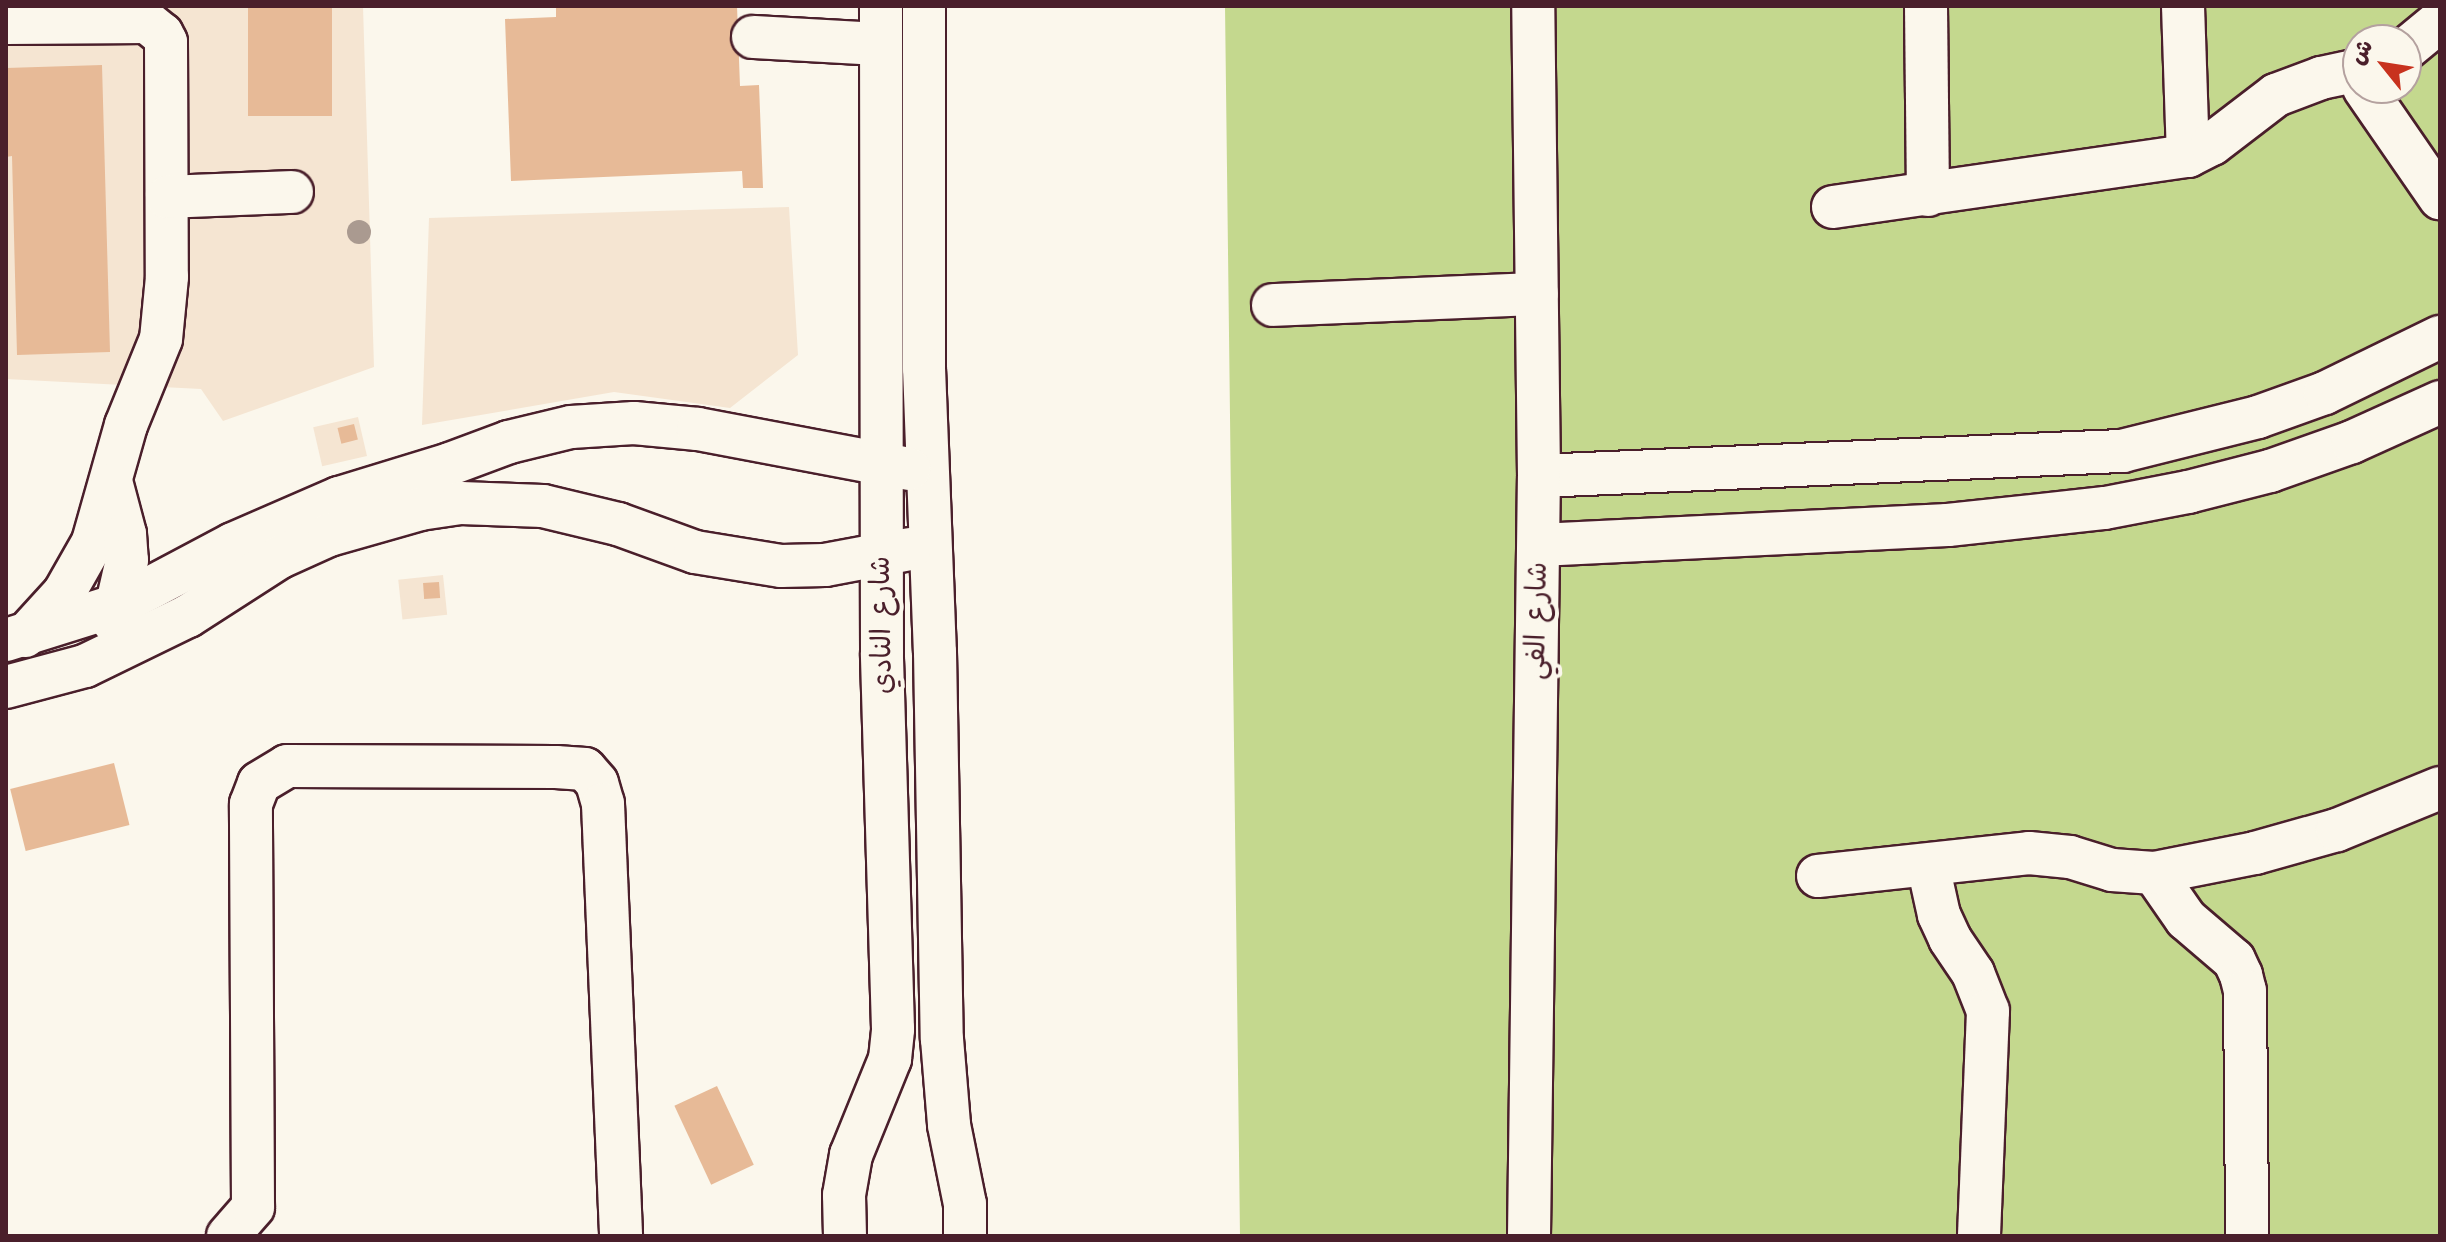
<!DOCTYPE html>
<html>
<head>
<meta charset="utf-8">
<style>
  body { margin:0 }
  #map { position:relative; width:2446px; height:1242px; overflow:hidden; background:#fbf7ec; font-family:Kalam,"Playpen Sans Arabic",sans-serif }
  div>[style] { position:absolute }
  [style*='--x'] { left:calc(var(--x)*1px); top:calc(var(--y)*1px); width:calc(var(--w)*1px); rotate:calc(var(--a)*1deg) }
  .built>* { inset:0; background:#f5e5d2; transform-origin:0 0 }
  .green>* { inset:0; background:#c4d88e }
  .building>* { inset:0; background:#e7ba97; transform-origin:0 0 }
  .roads { filter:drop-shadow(2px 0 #4a1f2b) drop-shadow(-2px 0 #4a1f2b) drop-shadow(0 2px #4a1f2b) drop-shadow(0 -2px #4a1f2b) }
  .minor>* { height:42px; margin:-21px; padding:0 21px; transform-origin:21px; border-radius:21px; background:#fbf7ec }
  .trees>* { width:24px; height:24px; margin:-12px; border-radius:50%; background:#aa9a90 }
  span { translate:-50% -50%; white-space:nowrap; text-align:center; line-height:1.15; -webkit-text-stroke:8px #fbf7ec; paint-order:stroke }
  .street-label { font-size:28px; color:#4a1f2b }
  .frame { position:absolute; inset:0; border:8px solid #4a1f2b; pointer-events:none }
  .north { position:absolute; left:2342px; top:24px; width:80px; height:80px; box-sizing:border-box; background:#fbf7ec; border:2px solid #b4a19f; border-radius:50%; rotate:300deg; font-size:22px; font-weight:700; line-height:32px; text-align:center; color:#4a1f2b }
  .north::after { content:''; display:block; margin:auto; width:28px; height:36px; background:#c8321e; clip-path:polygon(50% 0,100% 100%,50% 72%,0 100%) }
</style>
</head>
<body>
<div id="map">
  <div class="built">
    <div style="clip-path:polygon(6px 6px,363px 6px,374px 367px,223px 421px,201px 389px,6px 379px)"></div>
    <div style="clip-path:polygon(789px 207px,798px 355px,730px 408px,614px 392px,422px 425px,429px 218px)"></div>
    <div style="left:358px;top:417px;width:40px;height:46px;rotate:77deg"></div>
    <div style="left:443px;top:575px;width:40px;height:45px;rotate:84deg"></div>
  </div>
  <div class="green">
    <div style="clip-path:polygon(evenodd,1225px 6px,2440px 6px,2440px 1236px,1240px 1236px,1225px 6px,2358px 40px,2406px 40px,2406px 88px,2358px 88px,2358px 40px)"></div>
  </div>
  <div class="building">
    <div style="left:248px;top:6px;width:84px;height:110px"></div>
    <div style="clip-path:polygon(556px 6px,737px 6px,740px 86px,759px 85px,763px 188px,743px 188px,742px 171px,511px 181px,505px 19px,556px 17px)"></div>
    <div style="clip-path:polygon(102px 65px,110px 352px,17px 355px,12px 156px,6px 157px,6px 68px)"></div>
    <div style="left:354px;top:424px;width:16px;height:17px;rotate:76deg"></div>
    <div style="left:439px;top:582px;width:16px;height:16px;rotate:86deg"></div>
    <div style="left:114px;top:763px;width:64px;height:107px;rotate:76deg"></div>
    <div style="left:717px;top:1086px;width:87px;height:47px;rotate:65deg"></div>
  </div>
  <div class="roads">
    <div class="minor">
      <div style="--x:924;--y:6;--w:362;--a:90"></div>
      <div style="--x:924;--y:368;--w:284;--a:87.8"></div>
      <div style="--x:935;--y:652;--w:387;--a:89"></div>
      <div style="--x:942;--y:1039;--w:86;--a:85.3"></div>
      <div style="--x:949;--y:1125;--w:81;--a:78.6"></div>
      <div style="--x:965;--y:1204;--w:32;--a:90"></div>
      <div style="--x:1926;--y:6;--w:189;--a:89.4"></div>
      <div style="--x:2183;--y:6;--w:150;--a:88.1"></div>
      <div style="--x:6;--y:23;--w:141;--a:-0.4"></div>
      <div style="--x:147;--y:22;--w:19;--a:39"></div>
      <div style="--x:162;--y:34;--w:9;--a:63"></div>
      <div style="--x:166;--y:42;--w:235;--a:89.8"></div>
      <div style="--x:167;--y:277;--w:62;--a:95.5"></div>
      <div style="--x:161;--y:339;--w:93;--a:112.1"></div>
      <div style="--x:126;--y:425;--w:122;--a:105.8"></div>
      <div style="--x:93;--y:542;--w:59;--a:119.6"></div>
      <div style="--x:64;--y:593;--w:58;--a:132.2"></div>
      <div style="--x:753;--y:37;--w:127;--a:3.2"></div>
      <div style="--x:2406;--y:49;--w:44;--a:-39.5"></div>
      <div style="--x:2364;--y:88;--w:134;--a:55.4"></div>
      <div style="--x:167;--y:197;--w:125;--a:-2.3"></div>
      <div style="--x:1833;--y:207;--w:359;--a:-8.2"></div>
      <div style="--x:2188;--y:156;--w:27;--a:-27"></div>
      <div style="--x:2212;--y:144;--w:81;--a:-37.4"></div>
      <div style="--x:2276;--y:95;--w:48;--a:-20.7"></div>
      <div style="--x:2321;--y:78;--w:38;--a:-12"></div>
      <div style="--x:1273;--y:305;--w:264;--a:-2.4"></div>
      <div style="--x:1539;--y:476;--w:584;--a:-2.46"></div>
      <div style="--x:2122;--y:451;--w:140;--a:-14"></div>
      <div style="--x:2258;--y:417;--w:71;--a:-19.7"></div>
      <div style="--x:2325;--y:393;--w:128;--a:-26"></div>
      <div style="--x:112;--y:485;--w:51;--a:75.1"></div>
      <div style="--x:125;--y:534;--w:26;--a:86"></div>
      <div style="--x:127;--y:560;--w:63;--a:102.9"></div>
      <div style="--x:1539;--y:545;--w:409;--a:-2.8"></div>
      <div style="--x:1948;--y:525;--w:158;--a:-6.2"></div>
      <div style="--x:2105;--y:508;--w:85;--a:-10.9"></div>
      <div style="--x:2188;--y:492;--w:85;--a:-14.4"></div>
      <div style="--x:2270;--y:471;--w:87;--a:-19.5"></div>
      <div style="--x:2352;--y:442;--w:97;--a:-24.4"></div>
      <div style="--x:6;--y:640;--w:117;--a:-17.4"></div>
      <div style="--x:118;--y:605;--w:130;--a:-27.9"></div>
      <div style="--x:233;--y:544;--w:116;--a:-23.5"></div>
      <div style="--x:339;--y:498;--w:116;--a:-17"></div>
      <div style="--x:450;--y:464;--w:63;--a:-20.4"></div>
      <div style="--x:509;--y:442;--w:64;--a:-13.6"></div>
      <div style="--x:571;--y:427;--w:63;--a:-3.6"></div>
      <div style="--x:634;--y:423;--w:64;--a:5.4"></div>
      <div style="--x:698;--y:429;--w:215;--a:10.7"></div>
      <div style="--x:6;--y:687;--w:82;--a:-14.9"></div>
      <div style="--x:85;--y:666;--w:114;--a:-25.9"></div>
      <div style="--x:188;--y:616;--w:109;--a:-32.7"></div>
      <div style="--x:280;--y:557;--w:54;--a:-24.2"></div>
      <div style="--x:329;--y:535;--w:95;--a:-15.9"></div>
      <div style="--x:420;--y:509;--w:41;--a:-8.3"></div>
      <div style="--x:461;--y:503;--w:82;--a:2.1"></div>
      <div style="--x:543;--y:506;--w:77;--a:13.5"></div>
      <div style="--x:618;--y:524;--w:82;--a:20"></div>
      <div style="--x:695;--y:552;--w:87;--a:9.2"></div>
      <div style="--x:781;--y:566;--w:44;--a:-1.3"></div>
      <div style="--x:825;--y:565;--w:86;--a:-10.7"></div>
      <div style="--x:1928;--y:865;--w:51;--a:77.6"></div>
      <div style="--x:1939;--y:915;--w:26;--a:65"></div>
      <div style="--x:1950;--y:939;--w:41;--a:55.9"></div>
      <div style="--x:1973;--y:973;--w:41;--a:68.5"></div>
      <div style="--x:1988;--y:1011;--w:225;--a:92.3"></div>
      <div style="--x:2154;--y:873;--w:56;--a:55.2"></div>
      <div style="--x:2186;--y:919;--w:63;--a:40.5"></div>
      <div style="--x:2234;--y:960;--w:17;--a:65"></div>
      <div style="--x:2241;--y:975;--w:16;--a:76"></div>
      <div style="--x:2245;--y:991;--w:245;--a:89.5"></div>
      <div style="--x:1818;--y:876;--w:212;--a:-6.2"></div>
      <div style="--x:2029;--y:853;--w:41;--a:5.6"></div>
      <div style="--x:2070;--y:857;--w:44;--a:17.2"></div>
      <div style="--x:2112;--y:870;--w:42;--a:4.1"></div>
      <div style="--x:2154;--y:873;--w:103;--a:-11.2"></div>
      <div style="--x:2255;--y:853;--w:85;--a:-15.7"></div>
      <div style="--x:2337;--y:830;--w:111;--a:-22.2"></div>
      <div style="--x:228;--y:1236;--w:38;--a:-49"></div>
      <div style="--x:253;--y:1207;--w:403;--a:-90.3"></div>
      <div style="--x:251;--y:804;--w:22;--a:-69"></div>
      <div style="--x:259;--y:783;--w:33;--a:-31"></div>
      <div style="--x:287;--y:766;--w:269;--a:0.2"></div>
      <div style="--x:556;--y:767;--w:29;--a:4"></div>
      <div style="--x:585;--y:769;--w:18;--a:49"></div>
      <div style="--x:597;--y:783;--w:22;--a:74"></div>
      <div style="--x:603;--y:804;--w:432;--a:87.6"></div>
      <div style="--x:845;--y:1236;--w:41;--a:-91.4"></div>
      <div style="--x:844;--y:1195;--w:41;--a:-80.1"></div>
      <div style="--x:851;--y:1155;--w:104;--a:-67.9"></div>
      <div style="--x:890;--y:1059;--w:30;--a:-84"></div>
      <div style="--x:893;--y:1029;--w:376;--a:-91.7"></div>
      <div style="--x:882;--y:653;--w:647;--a:-90.09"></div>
      <div style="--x:1529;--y:1236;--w:760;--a:-89.25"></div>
      <div style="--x:1539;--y:476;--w:470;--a:-90.7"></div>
    </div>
  </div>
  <div class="trees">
    <div style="left:359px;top:232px"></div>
  </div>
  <div class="street-label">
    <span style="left:1538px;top:621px;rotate:-89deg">شارع الفي</span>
    <span style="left:883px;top:625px;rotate:-91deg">شارع النادي</span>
  </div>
  <div class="frame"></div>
  <div class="north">ش</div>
</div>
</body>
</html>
